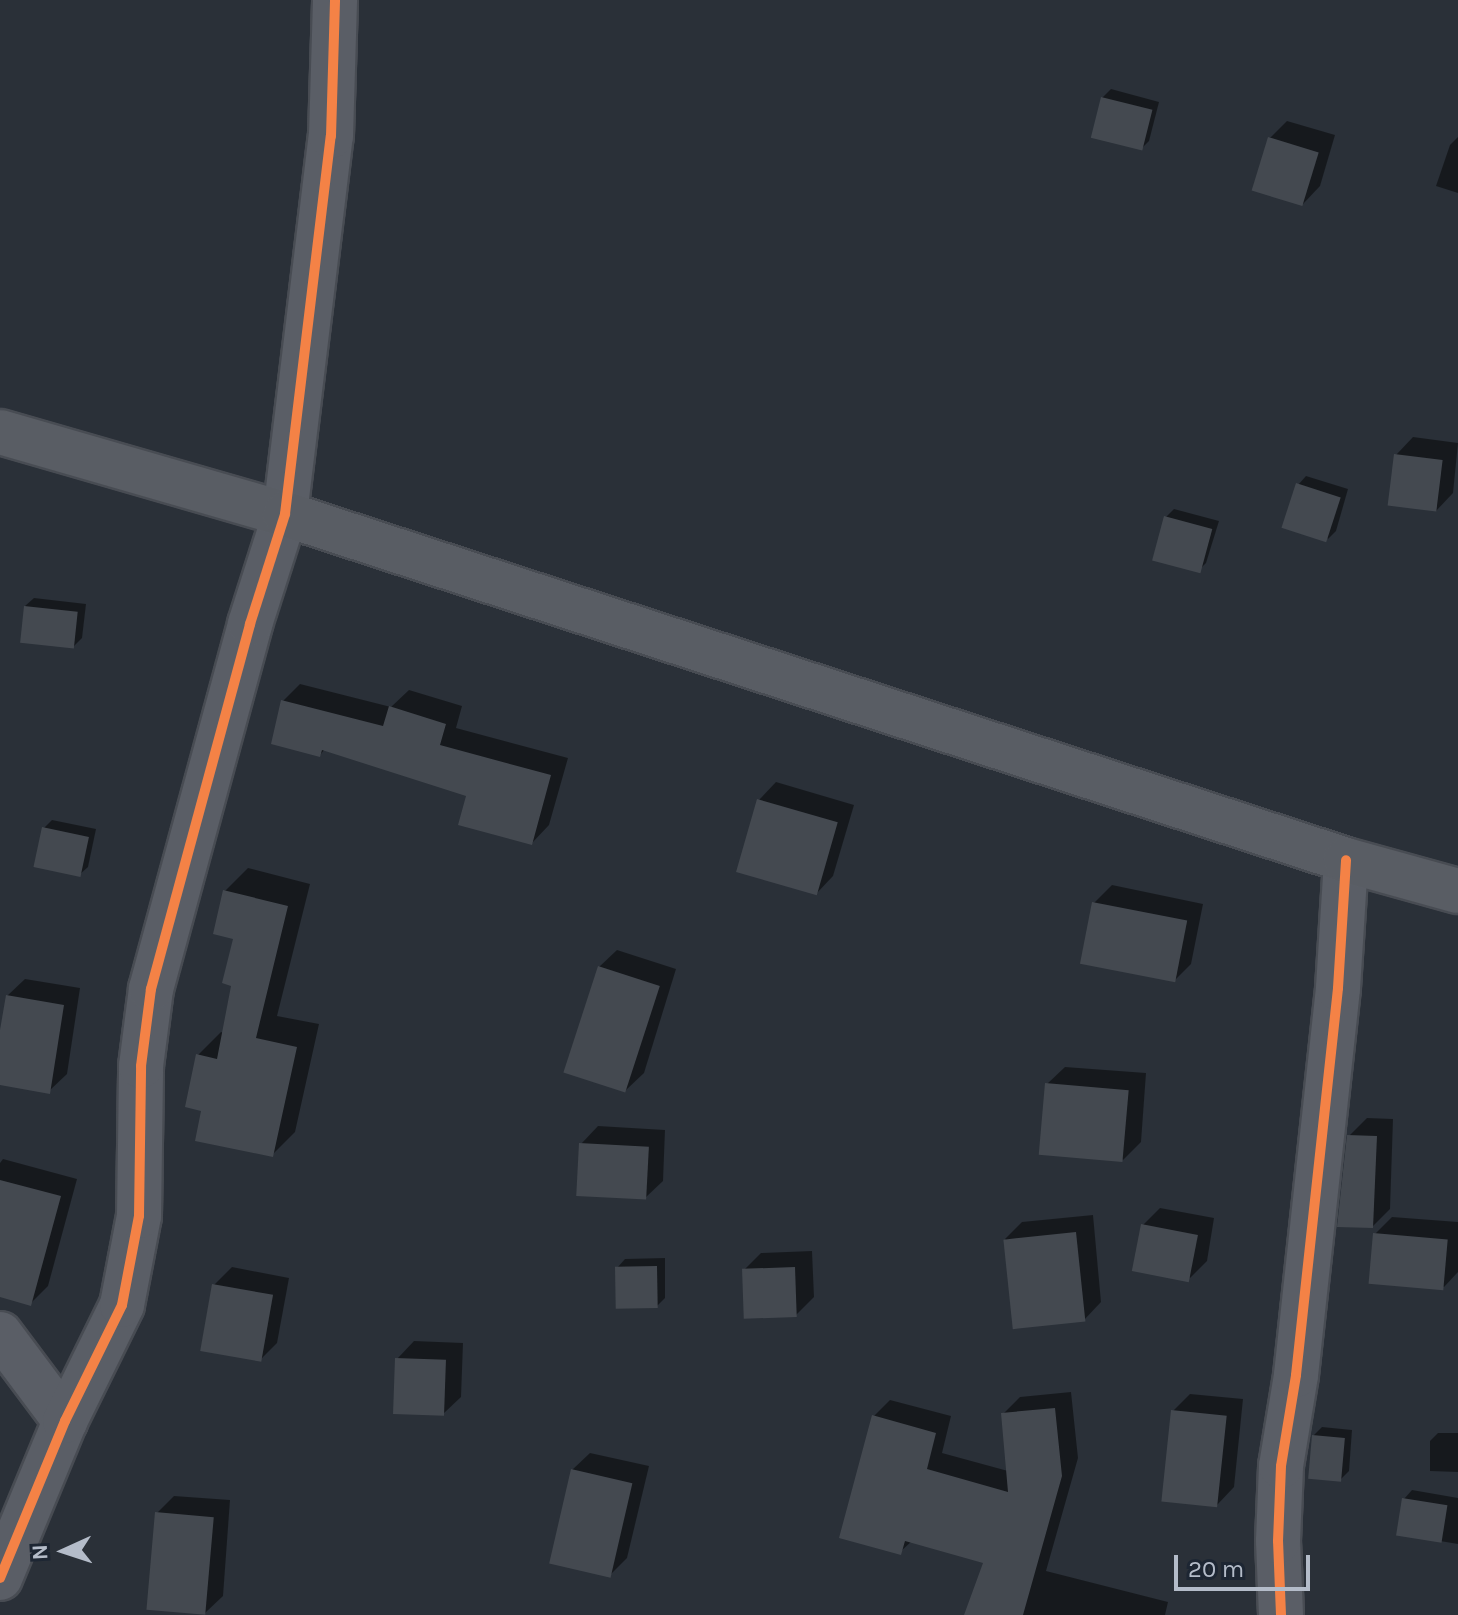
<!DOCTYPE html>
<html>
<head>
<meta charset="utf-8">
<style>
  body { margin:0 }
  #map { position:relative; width:1458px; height:1615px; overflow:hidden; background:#2a3038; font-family:Karla,sans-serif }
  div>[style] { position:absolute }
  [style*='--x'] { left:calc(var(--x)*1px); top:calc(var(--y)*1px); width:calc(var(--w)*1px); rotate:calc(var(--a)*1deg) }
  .shadow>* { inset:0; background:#0007 }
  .building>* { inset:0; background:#444950; transform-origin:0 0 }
  .roads { filter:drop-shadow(2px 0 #484c53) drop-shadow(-2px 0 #484c53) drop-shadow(0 2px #484c53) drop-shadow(0 -2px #484c53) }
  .street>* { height:44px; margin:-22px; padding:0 22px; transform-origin:22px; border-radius:22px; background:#5a5e66 }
  .secondary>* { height:44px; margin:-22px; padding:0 22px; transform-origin:22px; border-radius:22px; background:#595d64 }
  .cycleway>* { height:10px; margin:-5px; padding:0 5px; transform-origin:5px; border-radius:5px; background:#f48246 }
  span { translate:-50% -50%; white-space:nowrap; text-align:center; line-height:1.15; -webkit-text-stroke:6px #1d2633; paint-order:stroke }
  .north { position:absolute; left:24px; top:1511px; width:80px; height:80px; -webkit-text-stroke:6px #1d2633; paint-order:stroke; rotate:267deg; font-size:22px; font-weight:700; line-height:32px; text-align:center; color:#b4bcc9 }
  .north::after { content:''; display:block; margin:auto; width:28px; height:36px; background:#b4bcc9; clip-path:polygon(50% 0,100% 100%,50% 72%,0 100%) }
  .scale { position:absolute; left:1174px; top:1555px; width:136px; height:36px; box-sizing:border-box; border:4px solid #b4bcc9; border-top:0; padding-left:10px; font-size:24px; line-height:28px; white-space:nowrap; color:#b4bcc9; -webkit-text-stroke:6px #1d2633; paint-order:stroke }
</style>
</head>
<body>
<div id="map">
  <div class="shadow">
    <div style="clip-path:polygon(1111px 89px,1159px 102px,1149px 141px,1141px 149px,1102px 98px)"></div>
    <div style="clip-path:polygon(1287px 121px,1335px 135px,1320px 186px,1303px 204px,1270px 138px)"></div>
    <div style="clip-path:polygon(1458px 137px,1458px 193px,1436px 186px,1450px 145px)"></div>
    <div style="clip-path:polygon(1413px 437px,1458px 443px,1453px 493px,1436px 511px,1396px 455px)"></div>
    <div style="clip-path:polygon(1306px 476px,1348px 489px,1336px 531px,1328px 539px,1298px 485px)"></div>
    <div style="clip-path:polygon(1174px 509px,1219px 521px,1206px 563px,1198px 571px,1166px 517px)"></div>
    <div style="clip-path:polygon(34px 598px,86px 604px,82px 638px,73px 647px,25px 606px)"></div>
    <div style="clip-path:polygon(300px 684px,391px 707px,409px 690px,462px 706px,456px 728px,568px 758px,549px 825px,532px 843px,469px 795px,325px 749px,320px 755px,283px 701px)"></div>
    <div style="clip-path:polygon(776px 782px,854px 805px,833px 876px,816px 894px,759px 800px)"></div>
    <div style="clip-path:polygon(52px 820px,96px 829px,88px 867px,79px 875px,44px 828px)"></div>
    <div style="clip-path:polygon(248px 868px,310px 884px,277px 1016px,319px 1024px,295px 1132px,272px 1155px,203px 1110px,198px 1055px,221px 1032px,224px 1033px,233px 984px,235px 938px,225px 891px)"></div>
    <div style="clip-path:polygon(1112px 885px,1203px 904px,1191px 964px,1174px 981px,1094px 903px)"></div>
    <div style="clip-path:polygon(617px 950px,676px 969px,644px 1073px,626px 1090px,599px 967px)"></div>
    <div style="clip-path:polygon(25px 979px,80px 988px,67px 1074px,49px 1091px,0 1083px,0 1042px,7px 996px)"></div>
    <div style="clip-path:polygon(1065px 1067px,1146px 1073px,1141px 1142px,1123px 1160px,1047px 1084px)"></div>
    <div style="clip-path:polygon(1367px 1118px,1393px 1119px,1390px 1209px,1373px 1226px,1349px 1136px)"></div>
    <div style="clip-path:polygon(598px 1126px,665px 1130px,663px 1181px,645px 1198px,581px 1144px)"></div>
    <div style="clip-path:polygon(3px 1159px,77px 1179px,48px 1286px,30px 1304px,0 1295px,0 1163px)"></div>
    <div style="clip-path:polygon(1160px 1208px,1214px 1218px,1207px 1261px,1190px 1278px,1143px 1225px)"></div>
    <div style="clip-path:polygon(1093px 1215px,1101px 1302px,1084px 1320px,1005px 1239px,1022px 1222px)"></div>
    <div style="clip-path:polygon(1392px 1217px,1458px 1222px,1458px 1272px,1444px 1287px,1375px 1234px)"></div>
    <div style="clip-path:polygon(812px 1251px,814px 1297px,796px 1315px,744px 1270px,761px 1253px)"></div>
    <div style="clip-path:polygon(665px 1258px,665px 1298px,657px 1306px,617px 1268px,625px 1259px)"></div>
    <div style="clip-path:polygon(232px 1267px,289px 1278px,277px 1343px,259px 1361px,214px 1285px)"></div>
    <div style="clip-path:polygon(414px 1341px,463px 1343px,461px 1397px,443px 1414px,397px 1359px)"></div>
    <div style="clip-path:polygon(1071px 1392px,1078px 1458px,1046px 1571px,1168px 1602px,1165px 1615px,966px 1615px,985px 1562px,912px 1541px,900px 1552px,874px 1416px,890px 1400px,951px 1416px,942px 1453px,1008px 1471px,1003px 1414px,1020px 1397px)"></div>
    <div style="clip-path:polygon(1190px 1394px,1243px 1399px,1234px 1487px,1217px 1505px,1173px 1411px)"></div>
    <div style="clip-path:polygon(1322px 1427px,1352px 1430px,1349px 1471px,1341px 1479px,1313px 1436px)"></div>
    <div style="clip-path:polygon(1438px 1433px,1458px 1433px,1458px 1472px,1430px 1471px,1430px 1441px)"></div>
    <div style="clip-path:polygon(590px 1453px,649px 1466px,627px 1558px,610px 1575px,572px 1470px)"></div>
    <div style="clip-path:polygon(1412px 1490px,1458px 1498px,1458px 1544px,1398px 1534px,1404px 1499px)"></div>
    <div style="clip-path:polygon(174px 1496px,230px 1500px,223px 1596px,205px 1613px,157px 1513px)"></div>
  </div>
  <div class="building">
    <div style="left:1101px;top:97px;width:53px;height:42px;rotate:14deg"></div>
    <div style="left:1268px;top:137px;width:53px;height:56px;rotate:17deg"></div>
    <div style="left:1394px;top:454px;width:49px;height:52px;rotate:7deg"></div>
    <div style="left:1296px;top:483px;width:47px;height:47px;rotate:18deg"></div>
    <div style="left:1164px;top:516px;width:50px;height:46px;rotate:15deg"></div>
    <div style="left:24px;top:606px;width:54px;height:37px;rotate:6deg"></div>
    <div style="clip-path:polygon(281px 700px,383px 726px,389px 706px,446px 724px,440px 745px,551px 775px,532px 845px,458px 825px,466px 796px,322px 750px,320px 757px,271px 744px)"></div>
    <div style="left:757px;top:799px;width:84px;height:76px;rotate:16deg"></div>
    <div style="left:42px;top:827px;width:48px;height:41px;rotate:12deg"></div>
    <div style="clip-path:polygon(223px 890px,288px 906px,256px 1038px,297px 1047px,273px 1157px,195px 1141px,201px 1111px,185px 1107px,196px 1054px,217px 1059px,231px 986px,222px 983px,233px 939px,213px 934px)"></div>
    <div style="left:1092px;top:902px;width:97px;height:63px;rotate:11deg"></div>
    <div style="left:598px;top:966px;width:65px;height:112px;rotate:18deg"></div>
    <div style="clip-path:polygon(6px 995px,64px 1005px,50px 1094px,0 1085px,0 1030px)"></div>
    <div style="left:1045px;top:1083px;width:84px;height:72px;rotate:5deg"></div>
    <div style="clip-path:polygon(1347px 1135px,1377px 1136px,1373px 1228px,1337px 1227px)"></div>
    <div style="left:579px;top:1143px;width:70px;height:53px;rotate:3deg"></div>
    <div style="clip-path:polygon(0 1180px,61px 1196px,31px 1306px,0 1297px)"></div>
    <div style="left:1141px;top:1224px;width:58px;height:48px;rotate:11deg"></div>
    <div style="left:1076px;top:1232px;width:90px;height:73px;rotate:84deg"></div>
    <div style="left:1373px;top:1233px;width:75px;height:51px;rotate:5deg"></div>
    <div style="left:657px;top:1266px;width:42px;height:42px;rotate:89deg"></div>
    <div style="left:795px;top:1267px;width:50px;height:53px;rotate:88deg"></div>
    <div style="left:212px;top:1284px;width:62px;height:68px;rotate:10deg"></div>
    <div style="left:395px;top:1358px;width:51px;height:56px;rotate:2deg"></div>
    <div style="clip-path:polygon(1055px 1408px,1062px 1476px,1023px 1615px,964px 1615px,983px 1563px,905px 1541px,901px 1555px,839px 1538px,872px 1415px,936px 1433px,927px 1469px,1008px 1492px,1001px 1413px)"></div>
    <div style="left:1171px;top:1410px;width:56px;height:92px;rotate:6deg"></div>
    <div style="left:1312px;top:1435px;width:33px;height:44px;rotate:5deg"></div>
    <div style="left:571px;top:1469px;width:63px;height:97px;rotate:13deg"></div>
    <div style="left:1402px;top:1498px;width:46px;height:38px;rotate:9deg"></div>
    <div style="left:155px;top:1512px;width:59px;height:98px;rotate:5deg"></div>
  </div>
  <div class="roads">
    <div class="street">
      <div style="--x:0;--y:1334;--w:109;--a:53.2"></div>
      <div style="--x:0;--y:1578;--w:170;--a:-67.5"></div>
      <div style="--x:65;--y:1421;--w:129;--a:-63.8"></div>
      <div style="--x:122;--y:1305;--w:91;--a:-79.2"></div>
      <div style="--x:139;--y:1216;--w:150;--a:-89.2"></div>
      <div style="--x:141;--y:1066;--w:78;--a:-82.6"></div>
      <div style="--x:151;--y:989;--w:378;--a:-74.8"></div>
      <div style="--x:250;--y:624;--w:115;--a:-72.3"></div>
      <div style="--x:285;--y:514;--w:381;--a:-83.1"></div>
      <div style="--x:331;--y:136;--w:136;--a:-88.3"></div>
      <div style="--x:1281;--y:1615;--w:74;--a:-92.3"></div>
      <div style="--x:1278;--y:1541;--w:75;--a:-87.7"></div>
      <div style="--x:1281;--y:1466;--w:92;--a:-80.6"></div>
      <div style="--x:1296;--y:1375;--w:389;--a:-83.8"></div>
      <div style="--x:1338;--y:988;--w:128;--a:-86.4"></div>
    </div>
    <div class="secondary">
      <div style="--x:0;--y:432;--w:297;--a:16.1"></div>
      <div style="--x:285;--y:514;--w:1116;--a:18.06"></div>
      <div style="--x:1346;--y:860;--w:116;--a:15.5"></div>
    </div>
  </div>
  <div class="cycleway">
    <div style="--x:0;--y:1578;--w:170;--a:-67.5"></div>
    <div style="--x:65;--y:1421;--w:129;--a:-63.8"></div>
    <div style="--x:122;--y:1305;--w:91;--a:-79.2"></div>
    <div style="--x:139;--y:1216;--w:150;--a:-89.2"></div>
    <div style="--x:141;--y:1066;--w:78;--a:-82.6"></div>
    <div style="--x:151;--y:989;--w:378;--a:-74.8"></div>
    <div style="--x:250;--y:624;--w:115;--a:-72.3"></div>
    <div style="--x:285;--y:514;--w:381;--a:-83.1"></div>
    <div style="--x:331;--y:136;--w:136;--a:-88.3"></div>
    <div style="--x:1281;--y:1615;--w:74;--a:-92.3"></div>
    <div style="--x:1278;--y:1541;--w:75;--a:-87.7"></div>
    <div style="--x:1281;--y:1466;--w:92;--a:-80.6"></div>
    <div style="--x:1296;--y:1375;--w:389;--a:-83.8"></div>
    <div style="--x:1338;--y:988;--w:128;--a:-86.4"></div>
  </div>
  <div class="north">N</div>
  <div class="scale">20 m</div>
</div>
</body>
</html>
